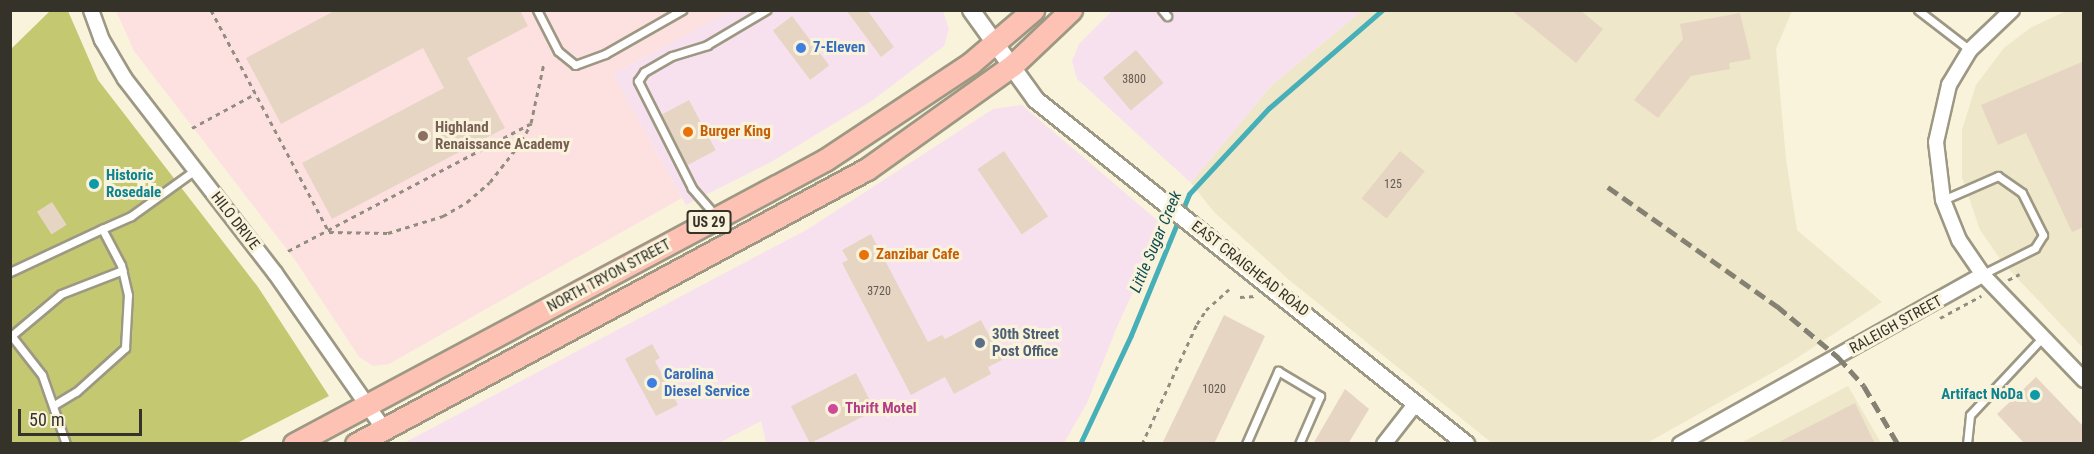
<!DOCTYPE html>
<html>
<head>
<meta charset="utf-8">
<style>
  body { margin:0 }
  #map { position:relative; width:2094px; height:454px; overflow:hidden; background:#f9f3dc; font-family:"Roboto Condensed",sans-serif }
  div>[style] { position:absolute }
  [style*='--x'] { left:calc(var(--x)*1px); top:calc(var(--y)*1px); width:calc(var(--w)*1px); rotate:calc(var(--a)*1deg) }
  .commercial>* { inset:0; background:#f8e1ef }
  .built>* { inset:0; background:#eee7c9 }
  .education>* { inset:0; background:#fde1e1 }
  .green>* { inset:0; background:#c3c871 }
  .stream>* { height:5px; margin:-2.5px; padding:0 2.5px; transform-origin:2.5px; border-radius:2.5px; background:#47afb7 }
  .building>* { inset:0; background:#e7d5c4; transform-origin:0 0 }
  .path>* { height:3px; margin-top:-1.5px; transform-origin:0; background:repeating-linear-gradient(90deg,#928e7f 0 4.5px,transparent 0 9px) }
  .roads { filter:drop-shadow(2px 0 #9d9883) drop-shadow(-2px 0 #9d9883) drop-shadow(0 2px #9d9883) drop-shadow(0 -2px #9d9883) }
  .service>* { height:7px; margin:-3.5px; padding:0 3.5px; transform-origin:3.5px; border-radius:3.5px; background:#fff }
  .minor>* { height:14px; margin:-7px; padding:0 7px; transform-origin:7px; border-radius:7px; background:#fff }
  .tertiary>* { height:16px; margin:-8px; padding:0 8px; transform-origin:8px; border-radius:8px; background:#fff }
  .primary>* { height:21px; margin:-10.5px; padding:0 10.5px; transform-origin:10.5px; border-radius:10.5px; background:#fdc2b4 }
  .rail>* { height:4.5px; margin-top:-2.25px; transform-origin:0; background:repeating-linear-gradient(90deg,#848072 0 12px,transparent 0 18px) }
  .dots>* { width:16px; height:16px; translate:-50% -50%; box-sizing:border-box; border:3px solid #f9f3dc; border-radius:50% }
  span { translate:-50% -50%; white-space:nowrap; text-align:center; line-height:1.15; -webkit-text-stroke:6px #f9f3dc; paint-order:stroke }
  .number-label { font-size:12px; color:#615b50 }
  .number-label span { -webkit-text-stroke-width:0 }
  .shield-label span { padding:2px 4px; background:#f9f3dc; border:2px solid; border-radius:4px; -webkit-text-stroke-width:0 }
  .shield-label { font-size:14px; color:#343229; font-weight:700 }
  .shop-label { font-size:15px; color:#366cbe; font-weight:700 }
  .left { translate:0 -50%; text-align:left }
  .education-label { font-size:15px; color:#785e54; font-weight:700 }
  .food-label { font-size:15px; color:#c56008; font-weight:700 }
  .culture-label { font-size:15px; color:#0d838f; font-weight:700 }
  .right { translate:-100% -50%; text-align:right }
  .street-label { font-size:15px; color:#343229 }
  .service-label { font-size:15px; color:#4e5e75; font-weight:700 }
  .hotel-label { font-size:15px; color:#b23c85; font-weight:700 }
  .water-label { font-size:16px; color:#124f53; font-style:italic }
  .frame { position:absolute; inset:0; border:12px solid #343229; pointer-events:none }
  .scale { position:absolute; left:18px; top:409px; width:124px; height:27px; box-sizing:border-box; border:3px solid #343229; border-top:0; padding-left:8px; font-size:18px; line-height:21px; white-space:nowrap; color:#343229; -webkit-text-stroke:4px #f9f3dc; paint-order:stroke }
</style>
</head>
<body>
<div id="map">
  <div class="commercial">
    <div style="clip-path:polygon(730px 11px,943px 11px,949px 29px,944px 46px,873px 100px,771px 162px,686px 205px,613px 74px)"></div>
    <div style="clip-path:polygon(1112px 11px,1362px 11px,1272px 85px,1191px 183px,1077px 79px,1072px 61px,1079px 44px)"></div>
    <div style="clip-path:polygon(1022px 105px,1164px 226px,1116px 329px,1087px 403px,1064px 443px,766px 443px,761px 421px,719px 443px,402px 444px,808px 229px,993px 109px)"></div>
  </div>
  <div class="built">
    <div style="clip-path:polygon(1362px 11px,1792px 11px,1776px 49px,1786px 159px,1797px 230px,1882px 302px,1791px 362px,1647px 443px,1492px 443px,1288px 279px,1214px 212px,1191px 183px,1272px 85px)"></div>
    <div style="clip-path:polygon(2066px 11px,2083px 11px,2083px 348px,2003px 263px,1980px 230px,1962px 177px,1962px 130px,1976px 85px,2004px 48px,2030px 28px)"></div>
    <div style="clip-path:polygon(1848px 386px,1881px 443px,1739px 444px)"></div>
  </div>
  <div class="education">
    <div style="clip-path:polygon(116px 11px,730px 11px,613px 74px,682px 198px,389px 364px,373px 366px,359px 357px,295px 260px,134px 51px)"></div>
  </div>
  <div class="green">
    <div style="clip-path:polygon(50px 11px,68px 11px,98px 80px,258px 287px,329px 396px,237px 443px,11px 444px,11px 49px)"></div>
  </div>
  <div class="stream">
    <div style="--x:1080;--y:444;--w:120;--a:-64.9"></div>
    <div style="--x:1131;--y:335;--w:152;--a:-67.6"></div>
    <div style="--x:1189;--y:194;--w:117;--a:-47.1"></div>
    <div style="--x:1269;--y:108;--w:150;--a:-40.9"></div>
  </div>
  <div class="building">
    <div style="clip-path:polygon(336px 10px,520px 10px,528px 26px,467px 58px,505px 128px,332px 219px,302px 163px,444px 88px,423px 48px,281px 124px,246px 58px)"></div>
    <div style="clip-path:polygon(846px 10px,867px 10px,894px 47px,881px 57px)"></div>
    <div style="clip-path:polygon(1511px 10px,1580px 10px,1603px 29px,1576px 63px)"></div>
    <div style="clip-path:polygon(1740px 13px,1751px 59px,1729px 63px,1730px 69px,1691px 76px,1658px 118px,1634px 100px,1683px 39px,1680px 24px)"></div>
    <div style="left:792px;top:16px;width:62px;height:24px;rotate:53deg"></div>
    <div style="left:1136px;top:50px;width:43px;height:43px;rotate:50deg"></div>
    <div style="clip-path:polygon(2084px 61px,2084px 227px,2072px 232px,2026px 133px,1998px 145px,1981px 105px)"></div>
    <div style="left:689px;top:100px;width:57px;height:32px;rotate:62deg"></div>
    <div style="left:1004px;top:151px;width:79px;height:32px;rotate:56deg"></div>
    <div style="left:1400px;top:151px;width:32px;height:61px;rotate:39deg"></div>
    <div style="left:52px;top:202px;width:27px;height:18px;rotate:57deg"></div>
    <div style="clip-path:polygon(871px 234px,928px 342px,942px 335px,945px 339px,981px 320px,1002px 360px,988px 367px,991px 374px,954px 394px,945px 377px,911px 395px,842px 263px,848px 260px,842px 250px)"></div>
    <div style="clip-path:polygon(1224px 315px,1265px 336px,1214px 444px,1162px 444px)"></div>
    <div style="clip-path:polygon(652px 344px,660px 358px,655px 361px,678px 405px,656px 416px,625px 359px)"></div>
    <div style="left:856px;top:373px;width:42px;height:73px;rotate:63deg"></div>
    <div style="clip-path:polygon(2036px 377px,2084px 427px,2084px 444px,2025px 444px,1997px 414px)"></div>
    <div style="clip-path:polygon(1345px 389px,1369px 409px,1348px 444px,1313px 444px)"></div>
    <div style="clip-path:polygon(1855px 403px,1875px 444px,1775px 444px)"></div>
  </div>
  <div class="path">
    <div style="--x:211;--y:10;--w:251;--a:62"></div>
    <div style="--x:329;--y:232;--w:59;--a:1"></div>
    <div style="--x:388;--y:233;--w:58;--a:-17.2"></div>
    <div style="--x:443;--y:216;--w:28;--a:-30"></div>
    <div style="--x:467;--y:202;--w:30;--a:-41"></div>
    <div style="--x:490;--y:182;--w:52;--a:-52"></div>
    <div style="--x:522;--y:141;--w:20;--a:-63"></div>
    <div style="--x:531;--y:123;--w:61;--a:-77.8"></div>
    <div style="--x:192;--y:128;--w:72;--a:-28.4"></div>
    <div style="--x:288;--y:251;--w:273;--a:-27.7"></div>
    <div style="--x:2008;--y:280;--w:13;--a:-27"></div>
    <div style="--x:1240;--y:297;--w:16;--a:-4"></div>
    <div style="--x:1940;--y:318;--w:47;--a:-28.2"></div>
    <div style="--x:1142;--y:444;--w:132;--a:-65.4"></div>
    <div style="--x:1197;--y:324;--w:17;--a:-57"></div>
    <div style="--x:1206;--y:310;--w:31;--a:-42"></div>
  </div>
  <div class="roads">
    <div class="service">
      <div style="--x:537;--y:10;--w:46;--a:62.9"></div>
      <div style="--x:558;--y:51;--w:22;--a:39"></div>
      <div style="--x:575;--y:65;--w:32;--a:-20"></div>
      <div style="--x:605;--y:54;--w:89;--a:-29.7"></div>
      <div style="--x:1162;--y:10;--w:8;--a:50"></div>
      <div style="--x:1918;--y:10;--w:66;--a:37.6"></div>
      <div style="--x:1943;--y:200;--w:60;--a:-23.6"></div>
      <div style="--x:1998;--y:176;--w:29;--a:35"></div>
      <div style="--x:2022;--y:193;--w:47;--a:63.4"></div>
      <div style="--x:2043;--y:235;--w:15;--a:122"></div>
      <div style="--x:2035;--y:248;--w:58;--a:153.4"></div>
      <div style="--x:716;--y:216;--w:37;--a:-131"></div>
      <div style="--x:692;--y:188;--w:120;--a:-116.8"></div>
      <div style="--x:638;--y:81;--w:11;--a:-56"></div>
      <div style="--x:644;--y:72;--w:32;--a:-30"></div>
      <div style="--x:672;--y:56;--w:37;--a:-17"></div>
      <div style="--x:707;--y:45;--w:69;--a:-30.7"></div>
      <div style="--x:10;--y:272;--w:102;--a:-25.1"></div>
      <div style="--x:10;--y:334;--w:52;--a:52"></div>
      <div style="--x:42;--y:375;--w:73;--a:70.8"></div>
      <div style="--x:11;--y:336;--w:65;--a:-40"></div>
      <div style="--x:61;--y:294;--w:66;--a:-21.2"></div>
      <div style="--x:54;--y:405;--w:26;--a:-31"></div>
      <div style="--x:76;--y:392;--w:66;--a:-41.9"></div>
      <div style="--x:125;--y:348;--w:53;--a:-86.8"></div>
      <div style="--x:128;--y:295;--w:31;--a:-103"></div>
      <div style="--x:121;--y:265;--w:41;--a:-117.8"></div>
      <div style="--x:102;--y:229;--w:32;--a:-24"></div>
      <div style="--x:131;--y:216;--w:79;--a:-35.7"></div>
      <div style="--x:1246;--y:444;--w:80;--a:-66.3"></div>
      <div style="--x:1278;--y:371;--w:49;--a:30.8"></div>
      <div style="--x:1320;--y:396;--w:52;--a:113.6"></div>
      <div style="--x:1967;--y:444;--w:29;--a:-84"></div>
      <div style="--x:1970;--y:415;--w:107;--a:-46.9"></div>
    </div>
    <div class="minor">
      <div style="--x:91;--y:10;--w:32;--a:70"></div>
      <div style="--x:102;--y:40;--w:45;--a:59.5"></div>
      <div style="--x:125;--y:79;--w:245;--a:52.3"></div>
      <div style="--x:275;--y:273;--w:190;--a:55.1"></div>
      <div style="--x:2012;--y:10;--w:58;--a:136.4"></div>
      <div style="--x:1970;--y:50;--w:41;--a:121"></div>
      <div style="--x:1949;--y:85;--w:58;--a:102.8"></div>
      <div style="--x:1936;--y:142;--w:58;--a:83.1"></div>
      <div style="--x:1943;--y:200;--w:43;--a:68.2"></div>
      <div style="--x:1959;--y:240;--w:42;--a:55.6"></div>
      <div style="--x:1983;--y:275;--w:146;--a:46.1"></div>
      <div style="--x:1384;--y:444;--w:52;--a:-52"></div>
      <div style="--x:1680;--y:444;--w:347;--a:-29.2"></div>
    </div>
    <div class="tertiary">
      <div style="--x:971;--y:10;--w:111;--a:54.2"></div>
      <div style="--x:1036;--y:100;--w:551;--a:38.66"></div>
    </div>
    <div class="primary">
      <div style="--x:294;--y:444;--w:602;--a:-28.14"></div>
      <div style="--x:825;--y:160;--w:175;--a:-33.6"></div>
      <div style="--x:971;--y:63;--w:82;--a:-40.5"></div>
      <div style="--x:356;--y:444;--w:580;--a:-28.29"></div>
      <div style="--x:867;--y:169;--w:179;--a:-35.5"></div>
      <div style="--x:1013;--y:65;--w:80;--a:-43.5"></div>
    </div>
  </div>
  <div class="rail">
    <div style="--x:1608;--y:187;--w:207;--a:35.2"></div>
    <div style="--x:1777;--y:306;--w:80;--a:39.9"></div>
    <div style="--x:1838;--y:357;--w:39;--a:48"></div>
    <div style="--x:1864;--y:386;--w:67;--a:59.6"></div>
  </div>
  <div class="dots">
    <div style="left:801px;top:48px;background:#3f7fe0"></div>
    <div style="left:688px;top:132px;background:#e8710a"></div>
    <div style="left:423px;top:136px;background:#8d6e63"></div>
    <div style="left:94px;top:184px;background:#0f9aa8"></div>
    <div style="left:864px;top:255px;background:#e8710a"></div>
    <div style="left:980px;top:343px;background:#5c6f8a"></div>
    <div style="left:652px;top:383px;background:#3f7fe0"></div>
    <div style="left:2035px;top:395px;background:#0f9aa8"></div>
    <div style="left:833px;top:409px;background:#d1479c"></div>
  </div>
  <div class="number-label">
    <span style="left:1134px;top:80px">3800</span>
    <span style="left:1393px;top:185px">125</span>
    <span style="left:879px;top:292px">3720</span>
    <span style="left:1214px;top:390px">1020</span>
  </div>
  <div class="shield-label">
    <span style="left:709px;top:222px">US 29</span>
  </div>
  <div class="shop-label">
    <span class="left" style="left:813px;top:48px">7-Eleven</span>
    <span class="left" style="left:664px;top:383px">Carolina<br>Diesel Service</span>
  </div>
  <div class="education-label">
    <span class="left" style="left:435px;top:136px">Highland<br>Renaissance Academy</span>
  </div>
  <div class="food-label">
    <span class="left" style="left:700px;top:132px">Burger King</span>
    <span class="left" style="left:876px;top:255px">Zanzibar Cafe</span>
  </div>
  <div class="culture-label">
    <span class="left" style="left:106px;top:184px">Historic<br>Rosedale</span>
    <span class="right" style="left:2023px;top:395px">Artifact NoDa</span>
  </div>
  <div class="street-label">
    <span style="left:235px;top:221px;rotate:52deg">HILO DRIVE</span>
    <span style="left:1250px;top:269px;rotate:38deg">EAST CRAIGHEAD ROAD</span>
    <span style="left:609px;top:276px;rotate:-28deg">NORTH TRYON STREET</span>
    <span style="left:1896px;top:325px;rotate:-29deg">RALEIGH STREET</span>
  </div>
  <div class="service-label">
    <span class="left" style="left:992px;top:343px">30th Street<br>Post Office</span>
  </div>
  <div class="hotel-label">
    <span class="left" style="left:845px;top:409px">Thrift Motel</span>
  </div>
  <div class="water-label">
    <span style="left:1156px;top:242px;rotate:-67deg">Little Sugar Creek</span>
  </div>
  <div class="frame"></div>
  <div class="scale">50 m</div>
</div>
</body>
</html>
